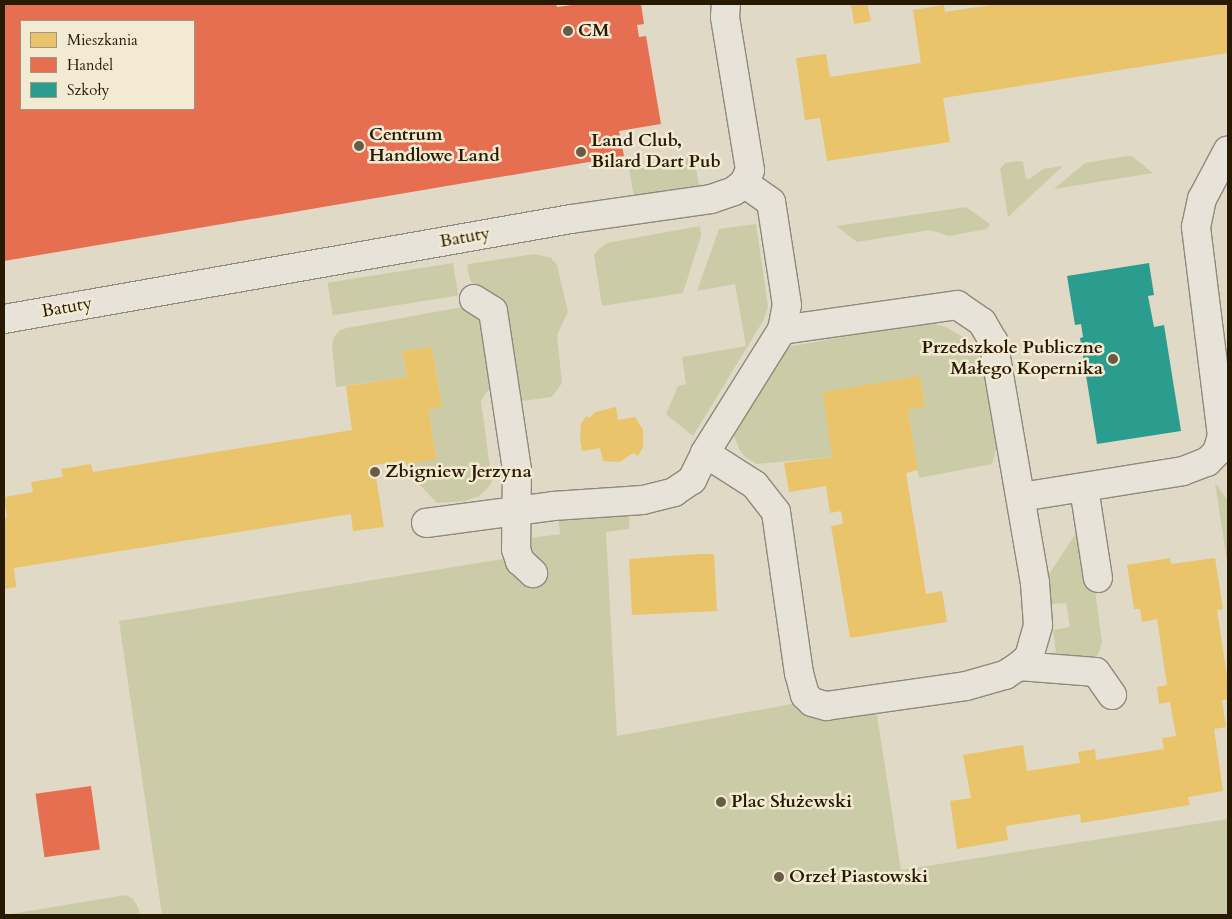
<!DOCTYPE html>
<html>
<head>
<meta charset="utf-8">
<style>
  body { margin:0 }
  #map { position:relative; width:1232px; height:919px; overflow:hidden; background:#e0d9c5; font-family:Cardo,serif }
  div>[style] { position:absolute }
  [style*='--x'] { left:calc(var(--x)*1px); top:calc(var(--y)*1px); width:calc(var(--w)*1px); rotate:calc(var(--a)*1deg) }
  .green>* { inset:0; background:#cbcca7; transform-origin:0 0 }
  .homes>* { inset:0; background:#e9c46a }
  .shops>* { inset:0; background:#e76f51; transform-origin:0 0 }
  .schools>* { inset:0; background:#2a9d8f }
  .roads { filter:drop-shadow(1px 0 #8f897b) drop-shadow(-1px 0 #8f897b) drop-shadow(0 1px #8f897b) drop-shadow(0 -1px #8f897b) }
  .minor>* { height:28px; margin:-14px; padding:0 14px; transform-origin:14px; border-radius:14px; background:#e7e3d9 }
  .dots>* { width:14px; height:14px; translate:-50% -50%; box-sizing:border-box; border:2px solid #f2ead2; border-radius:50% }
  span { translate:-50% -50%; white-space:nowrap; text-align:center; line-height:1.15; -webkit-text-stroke:5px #f2ead2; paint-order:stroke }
  .poi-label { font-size:18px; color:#281903; font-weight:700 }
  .left { translate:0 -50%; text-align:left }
  .right { translate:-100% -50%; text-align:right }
  .street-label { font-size:18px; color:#281903 }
  .frame { position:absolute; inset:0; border:5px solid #281903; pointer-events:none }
  .legend { position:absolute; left:20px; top:20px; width:175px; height:90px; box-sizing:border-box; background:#f2ead2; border:1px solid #a1967f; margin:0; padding:6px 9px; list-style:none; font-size:15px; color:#281903 }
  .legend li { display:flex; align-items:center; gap:10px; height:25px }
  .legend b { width:25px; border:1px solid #a1967f }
</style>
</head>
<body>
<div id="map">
  <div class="green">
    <div style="clip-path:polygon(1127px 156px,1132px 156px,1153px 173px,1054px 189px,1085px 163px)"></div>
    <div style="left:694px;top:157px;width:29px;height:66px;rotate:80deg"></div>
    <div style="clip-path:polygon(1019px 161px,1023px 162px,1026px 179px,1031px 178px,1043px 169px,1063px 166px,1008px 217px,1000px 169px,1005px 163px)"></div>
    <div style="clip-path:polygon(966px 207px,990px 224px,987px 229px,949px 236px,930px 230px,857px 242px,836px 226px)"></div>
    <div style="clip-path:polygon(756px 224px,768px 307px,763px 321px,693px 436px,666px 414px,678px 386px,686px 384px,682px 357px,746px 346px,735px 284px,697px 291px,719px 229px)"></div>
    <div style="clip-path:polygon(700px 226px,701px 236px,683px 293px,602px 306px,594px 255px,600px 248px,607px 243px)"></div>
    <div style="clip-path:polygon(534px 254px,551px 258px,557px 265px,568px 312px,557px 335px,562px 383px,552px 397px,522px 401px,517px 378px,475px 286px,470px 280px,467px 267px,468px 264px)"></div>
    <div style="left:453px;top:263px;width:33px;height:127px;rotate:81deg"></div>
    <div style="clip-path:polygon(468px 306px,481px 314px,495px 380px,481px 401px,492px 482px,487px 489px,479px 496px,465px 501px,437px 503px,417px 482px,406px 464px,436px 459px,429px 409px,442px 407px,432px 347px,402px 351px,407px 377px,336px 387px,332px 347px,334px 337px,340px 330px,347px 328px)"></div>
    <div style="clip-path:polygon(927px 322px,946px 327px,963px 337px,975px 348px,985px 371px,997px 446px,992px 464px,919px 478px,908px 410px,925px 407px,920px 377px,832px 457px,757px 464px,745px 457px,739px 449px,734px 435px,736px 425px,787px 347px)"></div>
    <div style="clip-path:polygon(1215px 483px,1228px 500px,1228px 567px)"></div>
    <div style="clip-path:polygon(630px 510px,629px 529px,606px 532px,617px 736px,873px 689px,901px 870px,1228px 819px,1228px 915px,162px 915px,119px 621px,503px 559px,501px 542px,560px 534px,558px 516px)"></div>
    <div style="clip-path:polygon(1076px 533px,1079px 534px,1094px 583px,1102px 642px,1098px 655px,1077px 659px,1062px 658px,1056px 653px,1053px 630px,1070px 627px,1066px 603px,1051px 604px,1045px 592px,1044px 582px)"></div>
    <div style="clip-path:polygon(126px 895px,133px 899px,138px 907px,140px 915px,4px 915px)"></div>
  </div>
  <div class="homes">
    <div style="clip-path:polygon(851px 4px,867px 4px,871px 21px,854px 24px)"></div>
    <div style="clip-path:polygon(997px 4px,1228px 4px,1228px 53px,943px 98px,950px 142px,827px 161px,820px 118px,805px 120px,796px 58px,826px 54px,830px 77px,921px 63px,913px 10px,944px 5px,945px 12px)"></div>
    <div style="clip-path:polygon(432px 347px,442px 407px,429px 409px,436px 460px,406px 464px,405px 461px,374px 465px,384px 527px,353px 531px,351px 514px,14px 568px,16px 587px,4px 589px,4px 518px,7px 518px,4px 497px,33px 492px,31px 482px,63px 477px,61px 469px,91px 464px,93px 472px,352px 430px,346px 386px,407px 377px,402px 351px)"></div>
    <div style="clip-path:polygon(920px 376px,925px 407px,908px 410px,918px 470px,906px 473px,926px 594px,942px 591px,947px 622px,850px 638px,831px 526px,843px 524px,841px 511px,830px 513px,826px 486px,789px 492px,784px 463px,832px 457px,823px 392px)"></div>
    <div style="clip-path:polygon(616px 407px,618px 420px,635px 417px,643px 430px,643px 447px,638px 456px,633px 453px,620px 462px,603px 461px,600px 448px,582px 451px,580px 439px,581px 424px,586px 416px,589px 418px,595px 412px)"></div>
    <div style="clip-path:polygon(699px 554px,714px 554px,717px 611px,632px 615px,629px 559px)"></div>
    <div style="clip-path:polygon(1170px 558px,1171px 564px,1215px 558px,1223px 609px,1217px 610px,1228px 683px,1228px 699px,1222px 700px,1226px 727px,1214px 729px,1223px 791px,1188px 797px,1190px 805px,1081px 823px,1080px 814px,1006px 826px,1008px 840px,957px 849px,950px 801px,971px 798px,963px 755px,1023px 745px,1027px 771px,1080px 763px,1078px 752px,1095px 749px,1096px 760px,1164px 749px,1162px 738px,1176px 736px,1170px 702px,1159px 704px,1157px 687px,1167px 685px,1157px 619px,1142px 622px,1140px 609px,1134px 609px,1127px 565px)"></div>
  </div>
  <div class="shops">
    <div style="clip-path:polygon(evenodd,4px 4px,556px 4px,557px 7px,579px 4px,641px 4px,644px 24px,637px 25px,639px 37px,646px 36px,661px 124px,619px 131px,624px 156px,4px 261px,4px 4px,21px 21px,194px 21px,194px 109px,21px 109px,21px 21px)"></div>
    <div style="left:91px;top:786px;width:64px;height:56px;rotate:82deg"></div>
  </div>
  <div class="schools">
    <div style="clip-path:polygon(1149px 263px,1154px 295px,1148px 296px,1154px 327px,1164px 325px,1181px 431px,1097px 444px,1080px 338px,1083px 337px,1081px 324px,1075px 325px,1067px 276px)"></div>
  </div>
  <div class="roads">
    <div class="minor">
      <div style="--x:474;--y:299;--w:22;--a:32"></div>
      <div style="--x:493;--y:311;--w:161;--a:81.4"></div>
      <div style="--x:517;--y:470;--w:79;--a:90.7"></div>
      <div style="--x:516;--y:549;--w:13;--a:72"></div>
      <div style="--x:520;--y:561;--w:18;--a:43"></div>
      <div style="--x:4;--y:319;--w:576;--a:-10"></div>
      <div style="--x:571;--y:219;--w:141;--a:-8.1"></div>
      <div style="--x:711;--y:199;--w:24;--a:-19"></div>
      <div style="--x:734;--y:191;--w:13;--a:-39"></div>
      <div style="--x:744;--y:183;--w:14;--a:-65"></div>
      <div style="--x:750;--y:170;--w:155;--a:-99.3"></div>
      <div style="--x:725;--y:17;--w:13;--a:-86"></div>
      <div style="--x:705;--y:453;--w:59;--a:32.6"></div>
      <div style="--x:755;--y:485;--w:34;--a:52"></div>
      <div style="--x:776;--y:512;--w:163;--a:81.9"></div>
      <div style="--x:799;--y:673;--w:23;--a:75"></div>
      <div style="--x:805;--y:695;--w:10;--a:45"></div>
      <div style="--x:812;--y:702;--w:15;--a:16"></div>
      <div style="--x:826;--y:706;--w:141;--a:-8.1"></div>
      <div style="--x:966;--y:686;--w:41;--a:-15.8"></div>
      <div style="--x:1005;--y:675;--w:17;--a:-33"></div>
      <div style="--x:1019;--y:666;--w:13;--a:-42"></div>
      <div style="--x:1029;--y:657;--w:33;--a:-74"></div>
      <div style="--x:1038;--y:625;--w:42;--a:-94.1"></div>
      <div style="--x:1035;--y:583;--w:246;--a:-99.8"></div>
      <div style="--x:993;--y:341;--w:22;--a:-120"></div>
      <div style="--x:982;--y:322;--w:30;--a:-146"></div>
      <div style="--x:957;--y:305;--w:177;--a:171.9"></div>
      <div style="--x:1084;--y:488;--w:91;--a:81.2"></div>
      <div style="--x:1021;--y:497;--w:164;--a:-9.1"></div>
      <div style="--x:1183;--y:471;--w:26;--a:-21"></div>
      <div style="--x:1207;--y:462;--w:14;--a:-45"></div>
      <div style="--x:1217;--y:452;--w:17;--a:-73"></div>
      <div style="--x:1222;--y:436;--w:211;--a:-97.1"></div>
      <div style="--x:1196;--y:227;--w:29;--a:-78"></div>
      <div style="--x:1202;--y:199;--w:55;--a:-62"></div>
      <div style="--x:426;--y:523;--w:128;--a:-7.6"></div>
      <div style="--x:553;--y:506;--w:90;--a:-3.8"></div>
      <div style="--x:643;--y:500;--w:32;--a:-14"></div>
      <div style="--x:674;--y:492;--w:22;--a:-34"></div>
      <div style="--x:692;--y:480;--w:30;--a:-64"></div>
      <div style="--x:705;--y:453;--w:145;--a:-58"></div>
      <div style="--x:782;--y:330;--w:25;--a:-79"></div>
      <div style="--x:787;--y:305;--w:104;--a:-98.8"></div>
      <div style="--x:771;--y:202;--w:33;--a:-145"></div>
      <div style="--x:1019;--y:666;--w:77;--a:4.5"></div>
      <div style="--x:1096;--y:672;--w:28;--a:55"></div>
    </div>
  </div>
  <div class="dots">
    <div style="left:568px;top:31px;background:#685c47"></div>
    <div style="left:359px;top:146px;background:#685c47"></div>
    <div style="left:581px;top:152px;background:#685c47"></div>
    <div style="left:1113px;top:359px;background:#685c47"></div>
    <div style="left:375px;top:472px;background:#685c47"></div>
    <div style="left:721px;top:802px;background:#685c47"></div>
    <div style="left:779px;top:877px;background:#685c47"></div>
  </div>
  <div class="poi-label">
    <span class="left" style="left:578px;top:31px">CM</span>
    <span class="left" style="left:369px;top:146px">Centrum<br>Handlowe Land</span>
    <span class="left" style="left:591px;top:152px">Land Club,<br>Bilard Dart Pub</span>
    <span class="right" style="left:1103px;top:359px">Przedszkole Publiczne<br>Małego Kopernika</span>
    <span class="left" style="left:385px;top:472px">Zbigniew Jerzyna</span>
    <span class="left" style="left:731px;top:802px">Plac Służewski</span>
    <span class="left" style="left:789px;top:877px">Orzeł Piastowski</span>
  </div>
  <div class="street-label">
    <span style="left:465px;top:238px;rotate:-10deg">Batuty</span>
    <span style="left:67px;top:308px;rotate:-10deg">Batuty</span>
  </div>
  <div class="frame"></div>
  <ul class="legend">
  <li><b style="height:14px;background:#e9c46a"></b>Mieszkania</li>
  <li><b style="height:14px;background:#e76f51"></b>Handel</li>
  <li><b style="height:14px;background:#2a9d8f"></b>Szkoły</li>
  </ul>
</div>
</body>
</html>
